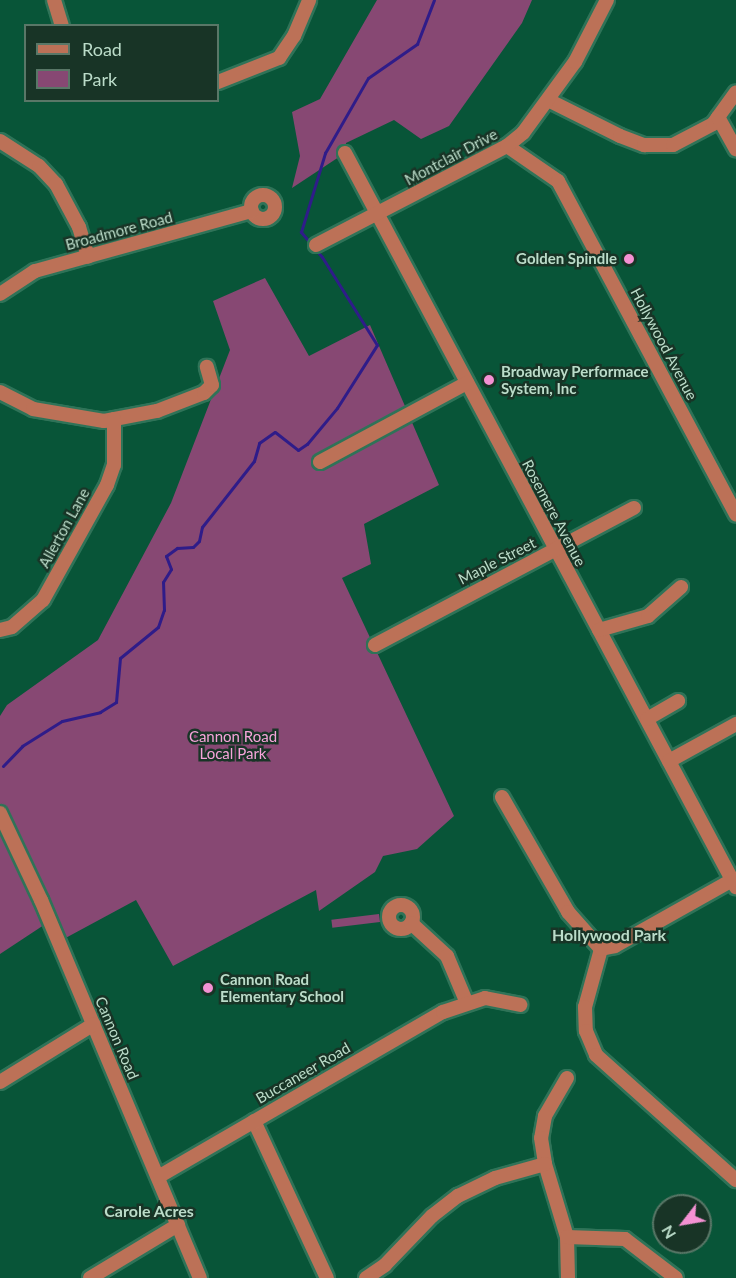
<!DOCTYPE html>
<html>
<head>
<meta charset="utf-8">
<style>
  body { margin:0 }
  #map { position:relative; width:736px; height:1278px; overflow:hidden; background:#085538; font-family:Lato,sans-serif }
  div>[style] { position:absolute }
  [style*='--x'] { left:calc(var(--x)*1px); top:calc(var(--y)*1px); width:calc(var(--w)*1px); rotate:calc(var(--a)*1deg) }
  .green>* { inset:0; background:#874873; transform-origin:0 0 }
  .stream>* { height:3px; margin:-1.5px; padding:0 1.5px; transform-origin:1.5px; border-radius:1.5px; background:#2f1c89 }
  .roads { filter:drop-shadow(2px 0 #2f7358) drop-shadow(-2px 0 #2f7358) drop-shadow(0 2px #2f7358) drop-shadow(0 -2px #2f7358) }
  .minor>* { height:14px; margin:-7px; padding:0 7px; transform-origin:7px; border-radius:7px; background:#bc7157 }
  .minor>.ring { margin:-7px; padding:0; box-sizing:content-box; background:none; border:14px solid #bc7157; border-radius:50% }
  .dots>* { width:16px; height:16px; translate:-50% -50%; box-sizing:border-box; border:3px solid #183426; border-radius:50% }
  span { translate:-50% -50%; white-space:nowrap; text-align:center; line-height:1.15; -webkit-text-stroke:5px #183426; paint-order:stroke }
  .street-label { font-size:15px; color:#bbdcc9 }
  .poi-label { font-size:15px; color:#bbdcc9; font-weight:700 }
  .right { translate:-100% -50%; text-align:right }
  .left { translate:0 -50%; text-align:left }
  .park-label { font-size:15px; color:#f6a4da }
  .neighbourhood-label { font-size:16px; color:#bbdcc9; font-weight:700 }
  .legend { position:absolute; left:24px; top:24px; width:195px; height:78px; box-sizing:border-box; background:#183426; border:2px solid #597767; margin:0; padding:8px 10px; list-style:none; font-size:18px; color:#bbdcc9 }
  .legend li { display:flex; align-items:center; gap:12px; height:30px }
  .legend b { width:30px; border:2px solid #597767 }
  .north { position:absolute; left:652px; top:1194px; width:60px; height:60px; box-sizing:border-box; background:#183426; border:2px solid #597767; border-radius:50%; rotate:239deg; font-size:16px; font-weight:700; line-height:24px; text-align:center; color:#bbdcc9 }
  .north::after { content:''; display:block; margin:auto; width:21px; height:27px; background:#f491d3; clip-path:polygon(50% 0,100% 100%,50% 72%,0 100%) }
</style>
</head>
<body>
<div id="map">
  <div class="green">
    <div style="clip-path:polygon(377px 0,532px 0,522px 23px,449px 126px,421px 139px,394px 120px,346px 143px,345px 153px,292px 188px,300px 156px,292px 112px,320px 99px)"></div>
    <div style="clip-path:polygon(265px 278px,309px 356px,370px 325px,439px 485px,364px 524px,371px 564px,342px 578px,454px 816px,417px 849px,383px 856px,375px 872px,319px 911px,316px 890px,173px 966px,136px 900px,60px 941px,50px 921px,0 954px,0 716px,7px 705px,98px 640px,171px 503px,230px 350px,213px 301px)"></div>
    <div style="left:379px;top:914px;width:8px;height:48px;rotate:83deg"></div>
  </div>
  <div class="stream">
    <div style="--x:3;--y:766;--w:28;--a:-46"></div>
    <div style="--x:22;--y:746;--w:47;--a:-32"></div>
    <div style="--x:62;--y:721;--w:39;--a:-13"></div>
    <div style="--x:100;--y:712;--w:19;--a:-32"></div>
    <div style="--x:116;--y:702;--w:44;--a:-84.8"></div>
    <div style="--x:120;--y:658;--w:49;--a:-39.2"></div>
    <div style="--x:158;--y:627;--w:18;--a:-71"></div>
    <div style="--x:164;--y:610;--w:28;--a:-92"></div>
    <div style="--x:163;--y:582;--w:15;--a:-58"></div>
    <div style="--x:171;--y:569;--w:14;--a:-111"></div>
    <div style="--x:166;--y:556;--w:14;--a:-36"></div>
    <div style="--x:177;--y:548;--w:16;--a:-4"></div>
    <div style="--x:193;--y:547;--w:8;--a:-45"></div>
    <div style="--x:199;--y:541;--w:14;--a:-78"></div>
    <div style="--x:202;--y:527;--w:84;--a:-51.8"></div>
    <div style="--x:254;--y:461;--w:19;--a:-74"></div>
    <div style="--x:259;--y:443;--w:19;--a:-35"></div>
    <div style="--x:275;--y:432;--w:29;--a:38"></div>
    <div style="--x:298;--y:450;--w:11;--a:-34"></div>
    <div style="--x:307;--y:444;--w:47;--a:-50.2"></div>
    <div style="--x:337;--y:408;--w:75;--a:-57.6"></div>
    <div style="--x:377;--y:345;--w:104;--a:-122"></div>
    <div style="--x:322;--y:257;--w:33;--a:-130"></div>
    <div style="--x:301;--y:232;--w:83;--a:-73.1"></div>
    <div style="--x:325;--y:153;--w:86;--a:-60.2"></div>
    <div style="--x:368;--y:78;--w:60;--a:-34.8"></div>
    <div style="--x:417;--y:44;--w:47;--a:-68.9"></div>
  </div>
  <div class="roads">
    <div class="minor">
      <div style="--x:54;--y:0;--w:27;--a:73"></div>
      <div style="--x:218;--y:82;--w:66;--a:-21.5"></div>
      <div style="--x:279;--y:58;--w:27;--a:-56"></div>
      <div style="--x:294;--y:36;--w:39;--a:-67"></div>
      <div style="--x:548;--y:100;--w:80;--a:26.6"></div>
      <div style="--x:620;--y:136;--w:26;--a:21"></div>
      <div style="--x:644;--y:145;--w:29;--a:0"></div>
      <div style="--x:673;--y:145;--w:45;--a:-27.7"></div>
      <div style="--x:713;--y:124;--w:39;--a:-54"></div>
      <div style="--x:718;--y:117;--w:37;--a:61"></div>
      <div style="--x:0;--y:141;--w:46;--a:32.7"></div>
      <div style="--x:39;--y:166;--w:25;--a:47"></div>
      <div style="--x:56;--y:184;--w:49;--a:61.9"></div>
      <div style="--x:79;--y:227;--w:31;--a:73"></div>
      <div style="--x:507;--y:146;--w:62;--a:34.5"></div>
      <div style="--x:558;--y:181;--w:378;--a:61.9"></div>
      <div style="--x:345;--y:153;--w:832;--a:61.96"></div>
      <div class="ring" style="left:251px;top:195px;width:10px;height:10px"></div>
      <div style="--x:316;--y:245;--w:215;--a:-27.4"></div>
      <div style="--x:507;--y:146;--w:21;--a:-39"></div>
      <div style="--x:523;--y:133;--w:88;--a:-53.8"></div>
      <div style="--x:575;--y:62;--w:70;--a:-62.7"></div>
      <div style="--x:0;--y:294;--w:42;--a:-33.3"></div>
      <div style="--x:35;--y:271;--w:225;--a:-15.5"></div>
      <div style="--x:0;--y:392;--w:37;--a:27"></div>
      <div style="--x:33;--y:409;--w:72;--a:9.6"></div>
      <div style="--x:104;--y:421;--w:54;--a:-10.7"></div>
      <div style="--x:157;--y:411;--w:50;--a:-21"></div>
      <div style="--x:204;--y:393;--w:11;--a:-45"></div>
      <div style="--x:212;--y:385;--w:19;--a:-106"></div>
      <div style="--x:320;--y:462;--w:167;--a:-28.3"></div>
      <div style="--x:0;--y:630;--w:12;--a:-14"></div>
      <div style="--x:12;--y:627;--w:41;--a:-41.1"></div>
      <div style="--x:43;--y:600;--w:132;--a:-60.9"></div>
      <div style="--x:107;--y:485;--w:21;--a:-71"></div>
      <div style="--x:114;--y:465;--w:46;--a:-90"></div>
      <div style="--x:599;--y:630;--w:51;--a:-15.9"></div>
      <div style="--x:648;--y:616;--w:44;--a:-41.3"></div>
      <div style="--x:375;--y:645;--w:293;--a:-27.9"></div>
      <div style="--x:647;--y:719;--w:36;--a:-30"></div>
      <div style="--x:669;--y:761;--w:77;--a:-28.9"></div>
      <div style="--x:502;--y:797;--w:133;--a:60.1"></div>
      <div style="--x:568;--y:912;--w:50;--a:48.3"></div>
      <div style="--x:0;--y:813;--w:96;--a:64.8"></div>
      <div style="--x:41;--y:900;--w:410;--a:67.2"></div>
      <div class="ring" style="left:389px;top:905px;width:10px;height:10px"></div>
      <div style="--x:411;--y:923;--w:49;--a:42.5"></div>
      <div style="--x:447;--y:956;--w:49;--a:67.1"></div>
      <div style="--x:601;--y:949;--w:60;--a:105.4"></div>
      <div style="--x:585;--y:1007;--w:24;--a:88"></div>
      <div style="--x:586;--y:1031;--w:26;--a:67"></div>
      <div style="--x:596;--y:1055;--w:188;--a:41.8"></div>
      <div style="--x:601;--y:949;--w:14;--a:-12"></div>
      <div style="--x:615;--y:946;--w:134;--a:-29.4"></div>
      <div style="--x:567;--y:1078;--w:44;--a:120.1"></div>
      <div style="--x:545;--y:1116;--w:22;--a:100"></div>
      <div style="--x:541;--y:1138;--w:26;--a:81"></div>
      <div style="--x:545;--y:1164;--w:76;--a:73.2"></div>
      <div style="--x:567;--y:1237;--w:41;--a:88.6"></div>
      <div style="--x:0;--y:1082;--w:110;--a:-31.7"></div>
      <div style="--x:254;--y:1121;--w:173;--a:65.1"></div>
      <div style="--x:158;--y:1177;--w:329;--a:-30.1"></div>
      <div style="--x:443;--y:1012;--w:44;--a:-18.4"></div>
      <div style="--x:485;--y:998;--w:36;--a:11"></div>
      <div style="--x:567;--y:1237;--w:58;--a:2"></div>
      <div style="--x:625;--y:1239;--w:64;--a:37.4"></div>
      <div style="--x:90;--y:1278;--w:103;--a:-31.1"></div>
      <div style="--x:366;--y:1278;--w:23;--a:-34"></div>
      <div style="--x:385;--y:1265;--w:68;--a:-46.2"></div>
      <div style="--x:432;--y:1216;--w:33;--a:-38"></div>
      <div style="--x:458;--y:1196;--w:41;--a:-25.9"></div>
      <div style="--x:495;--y:1178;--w:52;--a:-15.6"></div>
    </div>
  </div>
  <div class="dots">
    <div style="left:629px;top:259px;background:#f491d3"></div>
    <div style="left:489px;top:380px;background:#f491d3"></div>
    <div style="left:208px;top:988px;background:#f491d3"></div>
  </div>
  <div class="street-label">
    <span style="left:451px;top:157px;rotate:-28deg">Montclair Drive</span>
    <span style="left:119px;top:231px;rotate:-15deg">Broadmore Road</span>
    <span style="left:664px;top:344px;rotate:62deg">Hollywood Avenue</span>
    <span style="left:554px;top:513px;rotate:62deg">Rosemere Avenue</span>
    <span style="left:64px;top:528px;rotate:-61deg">Allerton Lane</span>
    <span style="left:497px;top:561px;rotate:-27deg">Maple Street</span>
    <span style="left:117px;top:1038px;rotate:67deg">Cannon Road</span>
    <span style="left:303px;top:1073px;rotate:-30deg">Buccaneer Road</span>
  </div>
  <div class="poi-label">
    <span class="right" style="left:617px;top:259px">Golden Spindle</span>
    <span class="left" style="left:501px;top:380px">Broadway Performace<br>System, Inc</span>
    <span class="left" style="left:220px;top:988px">Cannon Road<br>Elementary School</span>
  </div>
  <div class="park-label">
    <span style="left:233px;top:745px">Cannon Road<br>Local Park</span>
  </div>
  <div class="neighbourhood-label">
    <span style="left:609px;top:935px">Hollywood Park</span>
    <span style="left:149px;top:1211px">Carole Acres</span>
  </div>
  <ul class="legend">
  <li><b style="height:8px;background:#bc7157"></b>Road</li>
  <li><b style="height:16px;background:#874873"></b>Park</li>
  </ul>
  <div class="north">N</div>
</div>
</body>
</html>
